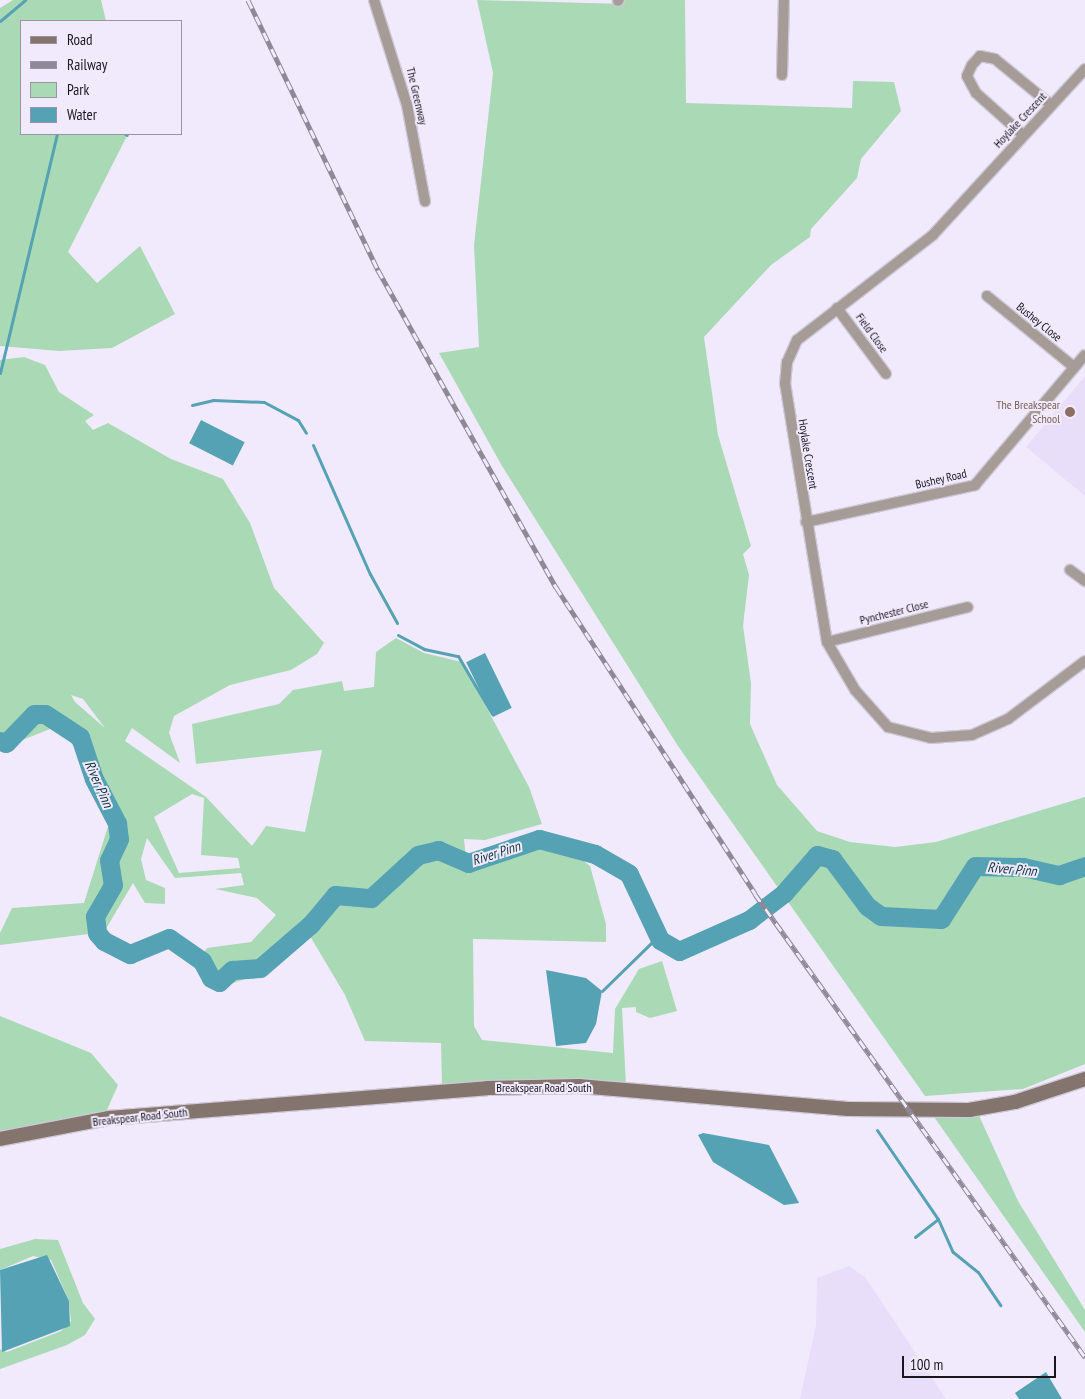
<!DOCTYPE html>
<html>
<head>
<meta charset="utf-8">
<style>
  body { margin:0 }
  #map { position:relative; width:1085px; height:1399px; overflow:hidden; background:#f1eafc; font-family:"PT Sans Narrow",sans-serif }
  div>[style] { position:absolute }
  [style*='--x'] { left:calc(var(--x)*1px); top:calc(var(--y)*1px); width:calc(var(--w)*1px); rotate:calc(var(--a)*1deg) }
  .built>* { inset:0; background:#e9defa }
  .green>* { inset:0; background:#aad9b6 }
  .water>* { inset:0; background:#54a2b3; transform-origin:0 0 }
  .stream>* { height:3px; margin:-1.5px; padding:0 1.5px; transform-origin:1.5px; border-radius:1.5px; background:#54a2b3 }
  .river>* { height:19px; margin:-9.5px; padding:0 9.5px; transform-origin:9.5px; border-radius:9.5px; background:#54a2b3 }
  .roads { filter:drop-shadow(1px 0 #cec8d8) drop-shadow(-1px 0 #cec8d8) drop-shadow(0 1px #cec8d8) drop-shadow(0 -1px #cec8d8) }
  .street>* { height:10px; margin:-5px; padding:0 5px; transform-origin:5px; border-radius:5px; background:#a69c97 }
  .secondary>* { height:14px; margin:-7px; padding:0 7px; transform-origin:7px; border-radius:7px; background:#83756e }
  .rail>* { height:5px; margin-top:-2.5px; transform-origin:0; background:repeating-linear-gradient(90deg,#f1eafc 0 9px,#8e8997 0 18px); box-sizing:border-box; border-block:1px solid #8e8997 }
  .dots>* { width:14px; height:14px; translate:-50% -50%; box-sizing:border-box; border:2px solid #f1eafc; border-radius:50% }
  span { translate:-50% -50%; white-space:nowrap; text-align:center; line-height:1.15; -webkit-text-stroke:4px #f1eafc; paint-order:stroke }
  .street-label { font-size:12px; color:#19161e }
  .education-label { font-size:12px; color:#785e54 }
  .right { translate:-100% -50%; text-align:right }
  .water-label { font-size:14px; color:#10363e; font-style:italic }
  .legend { position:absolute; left:20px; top:20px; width:162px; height:115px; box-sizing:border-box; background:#f1eafc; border:1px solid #9b95a3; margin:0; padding:6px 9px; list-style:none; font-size:15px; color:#19161e }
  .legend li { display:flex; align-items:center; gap:10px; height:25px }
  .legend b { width:25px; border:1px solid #9b95a3 }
  .scale { position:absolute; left:902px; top:1356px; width:154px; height:22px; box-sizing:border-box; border:2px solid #19161e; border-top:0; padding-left:6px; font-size:15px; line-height:18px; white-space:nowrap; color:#19161e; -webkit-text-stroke:4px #f1eafc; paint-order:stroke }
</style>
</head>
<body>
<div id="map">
  <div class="built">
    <div style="clip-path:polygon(1085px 376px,1085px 496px,1026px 447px)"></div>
    <div style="clip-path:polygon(849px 1266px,865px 1277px,946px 1399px,800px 1399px,816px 1325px,817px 1278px)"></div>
  </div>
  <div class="green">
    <div style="clip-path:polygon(13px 0,101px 0,106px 21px,21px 21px,21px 134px,128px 134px,68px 252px,97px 283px,140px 246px,175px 314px,112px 348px,59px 351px,0 346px,0 8px)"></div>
    <div style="clip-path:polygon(477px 0,624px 4px,625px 0,685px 0,686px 103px,852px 108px,853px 81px,894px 82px,901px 111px,861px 159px,857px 178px,811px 229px,810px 237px,771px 265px,704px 337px,718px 435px,751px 546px,743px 554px,749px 575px,743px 626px,751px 683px,750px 724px,777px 785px,817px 831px,850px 842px,895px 847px,936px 842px,1085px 797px,1085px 1064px,1023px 1089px,925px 1096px,678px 746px,502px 466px,439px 353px,479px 347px,474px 245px,493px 73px)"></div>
    <div style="clip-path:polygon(evenodd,24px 357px,45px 365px,59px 392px,94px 415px,85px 421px,93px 430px,108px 423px,171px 459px,223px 479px,250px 523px,274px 588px,324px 643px,317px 654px,291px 670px,230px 685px,174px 716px,169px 733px,180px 763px,132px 728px,125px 741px,206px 797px,252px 846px,266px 826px,305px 832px,322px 750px,196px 764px,192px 724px,279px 704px,293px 690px,342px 681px,344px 691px,374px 687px,376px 652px,396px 638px,424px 653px,462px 662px,529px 787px,542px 824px,485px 840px,464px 839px,467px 867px,479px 867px,504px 852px,538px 842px,576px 855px,590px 866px,606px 924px,606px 942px,473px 939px,474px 1026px,482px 1040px,613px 1053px,615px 1009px,639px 969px,662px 961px,677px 1011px,650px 1018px,636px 1012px,636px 1007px,622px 1008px,626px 1085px,442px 1085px,441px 1043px,365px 1041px,345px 995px,310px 936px,267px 972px,218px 988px,207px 982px,196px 964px,207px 948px,251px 942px,276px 915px,257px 898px,215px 889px,244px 885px,241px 873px,175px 878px,147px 838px,141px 859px,146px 880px,165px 888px,165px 904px,145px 903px,133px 883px,97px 944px,89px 934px,0 945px,0 933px,12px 908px,84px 903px,110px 820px,76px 748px,64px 736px,50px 729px,0 749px,0 360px,24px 357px,71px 695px,83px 699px,105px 728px,75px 702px,71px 695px,24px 357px,192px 794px,204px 798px,201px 855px,238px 858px,240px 868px,179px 873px,154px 817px,192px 794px)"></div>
    <div style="clip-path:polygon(0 1016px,91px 1053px,118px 1085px,103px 1119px,0 1134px)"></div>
    <div style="clip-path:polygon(975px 1107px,1018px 1201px,1085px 1310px,1085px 1332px,932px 1114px)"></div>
    <div style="clip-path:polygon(35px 1239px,58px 1240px,83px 1303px,95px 1319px,85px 1335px,67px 1345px,0 1369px,0 1349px,7px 1352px,61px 1331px,71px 1321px,69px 1301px,51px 1260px,33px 1256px,0 1270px,0 1249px)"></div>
  </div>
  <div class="water">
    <div style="left:201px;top:420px;width:49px;height:26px;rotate:27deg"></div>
    <div style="left:485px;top:653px;width:61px;height:21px;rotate:64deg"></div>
    <div style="clip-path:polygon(546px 970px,586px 978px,602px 991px,596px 1024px,586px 1043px,556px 1046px)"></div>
    <div style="clip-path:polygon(703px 1133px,769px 1145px,799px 1203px,784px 1205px,713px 1162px,698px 1135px)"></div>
    <div style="clip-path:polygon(47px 1255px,69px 1301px,70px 1326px,2px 1352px,0 1270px)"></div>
    <div style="clip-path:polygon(1046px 1372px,1062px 1399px,1019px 1399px,1015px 1393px)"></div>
  </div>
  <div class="stream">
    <div style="--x:0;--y:21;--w:33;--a:-40"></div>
    <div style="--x:125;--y:134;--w:2;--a:27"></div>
    <div style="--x:0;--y:373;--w:246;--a:-76.6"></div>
    <div style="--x:192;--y:405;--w:22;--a:-13"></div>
    <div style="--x:213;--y:400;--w:51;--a:2.2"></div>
    <div style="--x:264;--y:402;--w:38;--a:28"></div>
    <div style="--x:298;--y:420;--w:15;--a:58"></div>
    <div style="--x:313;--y:445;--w:141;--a:66.2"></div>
    <div style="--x:370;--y:574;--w:56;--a:61.1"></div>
    <div style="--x:398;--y:635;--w:30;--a:28"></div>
    <div style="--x:424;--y:649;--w:35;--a:12"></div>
    <div style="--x:458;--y:656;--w:67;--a:59.6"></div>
    <div style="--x:602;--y:991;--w:71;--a:-44.4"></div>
    <div style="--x:653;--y:941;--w:7;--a:-8"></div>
    <div style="--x:877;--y:1130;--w:108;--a:55.6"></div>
    <div style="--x:915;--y:1237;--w:29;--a:-38"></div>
    <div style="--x:938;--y:1219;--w:36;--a:66"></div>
    <div style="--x:953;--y:1252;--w:32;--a:39"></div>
    <div style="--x:978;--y:1272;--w:40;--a:56"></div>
  </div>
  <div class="river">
    <div style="--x:0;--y:741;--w:6;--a:18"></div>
    <div style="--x:6;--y:743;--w:40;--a:-46"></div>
    <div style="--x:34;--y:714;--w:11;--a:0"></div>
    <div style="--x:45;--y:714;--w:42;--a:33.3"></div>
    <div style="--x:80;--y:737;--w:44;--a:71.6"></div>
    <div style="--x:94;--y:779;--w:50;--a:62.4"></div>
    <div style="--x:117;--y:823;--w:16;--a:83"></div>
    <div style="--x:119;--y:839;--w:23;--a:115"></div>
    <div style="--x:109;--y:860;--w:25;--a:81"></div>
    <div style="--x:113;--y:885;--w:36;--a:120"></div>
    <div style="--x:95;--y:916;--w:17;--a:83"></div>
    <div style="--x:97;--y:933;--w:11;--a:49"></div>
    <div style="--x:104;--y:941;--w:29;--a:27"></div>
    <div style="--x:130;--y:954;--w:42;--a:-22.3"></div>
    <div style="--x:169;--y:938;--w:40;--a:34.9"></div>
    <div style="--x:202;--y:961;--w:19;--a:62"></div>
    <div style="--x:211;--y:978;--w:9;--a:27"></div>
    <div style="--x:219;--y:982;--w:18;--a:-43"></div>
    <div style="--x:232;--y:970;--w:28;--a:-4"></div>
    <div style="--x:260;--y:968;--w:67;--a:-40.8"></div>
    <div style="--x:311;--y:924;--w:38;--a:-50"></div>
    <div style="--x:335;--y:895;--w:36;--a:5"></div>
    <div style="--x:371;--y:898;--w:64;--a:-42.5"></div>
    <div style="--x:418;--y:855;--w:21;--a:-14"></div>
    <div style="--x:438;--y:850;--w:33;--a:23"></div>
    <div style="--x:468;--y:863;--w:75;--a:-18.7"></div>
    <div style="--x:539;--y:839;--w:58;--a:15"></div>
    <div style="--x:595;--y:854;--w:39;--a:30"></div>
    <div style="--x:629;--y:874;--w:73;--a:64.8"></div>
    <div style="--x:660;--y:940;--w:22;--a:30"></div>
    <div style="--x:679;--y:951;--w:77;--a:-23.9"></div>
    <div style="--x:749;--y:920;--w:44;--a:-37.6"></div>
    <div style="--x:784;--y:893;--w:50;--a:-49"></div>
    <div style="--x:817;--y:855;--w:16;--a:15"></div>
    <div style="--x:832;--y:859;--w:59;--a:53.3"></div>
    <div style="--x:867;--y:906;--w:17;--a:36"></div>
    <div style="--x:881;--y:916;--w:60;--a:2.9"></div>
    <div style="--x:941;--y:919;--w:63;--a:-57.3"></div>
    <div style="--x:975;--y:866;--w:48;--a:1.2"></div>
    <div style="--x:1023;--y:867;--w:37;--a:13"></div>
    <div style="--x:1059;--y:875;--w:28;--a:-19"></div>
  </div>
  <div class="roads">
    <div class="street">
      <div style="--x:374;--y:0;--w:110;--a:72.6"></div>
      <div style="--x:407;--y:105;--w:98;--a:79.4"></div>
      <div style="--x:618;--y:1;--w:1;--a:-45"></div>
      <div style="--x:1085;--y:69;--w:225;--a:132.5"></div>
      <div style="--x:933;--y:235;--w:172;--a:142.3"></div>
      <div style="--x:797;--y:340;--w:24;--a:114"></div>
      <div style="--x:787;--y:362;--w:21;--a:95"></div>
      <div style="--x:785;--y:383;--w:262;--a:80.8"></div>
      <div style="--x:827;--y:642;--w:56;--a:59.7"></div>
      <div style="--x:855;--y:690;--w:50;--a:48.3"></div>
      <div style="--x:888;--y:727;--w:44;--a:14.3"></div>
      <div style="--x:931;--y:738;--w:41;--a:-4.2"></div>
      <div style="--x:972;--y:735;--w:39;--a:-24"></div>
      <div style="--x:1008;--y:719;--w:96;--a:-37"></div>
      <div style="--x:782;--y:75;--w:75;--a:-88.5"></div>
      <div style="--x:1023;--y:135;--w:63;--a:-138.2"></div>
      <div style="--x:976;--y:93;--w:19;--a:-118"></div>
      <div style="--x:967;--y:76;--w:12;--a:-66"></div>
      <div style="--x:972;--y:65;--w:12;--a:-48"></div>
      <div style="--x:980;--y:56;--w:15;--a:11"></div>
      <div style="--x:995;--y:59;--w:72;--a:39.4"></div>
      <div style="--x:987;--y:296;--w:112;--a:39.2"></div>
      <div style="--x:837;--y:308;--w:82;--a:53.4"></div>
      <div style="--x:806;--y:522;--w:173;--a:-12.3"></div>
      <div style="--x:975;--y:485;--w:170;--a:-49.8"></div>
      <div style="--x:1070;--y:570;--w:19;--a:36"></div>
      <div style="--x:827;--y:642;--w:145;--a:-13.9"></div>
    </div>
    <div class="secondary">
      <div style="--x:0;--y:1139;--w:111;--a:-10.9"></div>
      <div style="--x:109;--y:1118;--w:379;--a:-4.5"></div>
      <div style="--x:487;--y:1088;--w:92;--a:-1.2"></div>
      <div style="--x:579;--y:1086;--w:270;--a:4.9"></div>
      <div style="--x:848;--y:1109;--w:121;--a:0.5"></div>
      <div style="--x:969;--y:1110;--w:47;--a:-9.9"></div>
      <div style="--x:1015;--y:1102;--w:74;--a:-18.2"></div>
    </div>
  </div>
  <div class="rail">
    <div style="--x:248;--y:0;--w:300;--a:64.3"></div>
    <div style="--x:378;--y:270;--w:364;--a:60.7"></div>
    <div style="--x:556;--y:587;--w:366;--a:57"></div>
    <div style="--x:755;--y:894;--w:569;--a:54.52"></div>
  </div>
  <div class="dots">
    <div style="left:1070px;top:412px;background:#8d6e63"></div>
  </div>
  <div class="street-label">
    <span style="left:417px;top:96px;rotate:77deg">The Greenway</span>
    <span style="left:1020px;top:120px;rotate:-47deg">Hoylake Crescent</span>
    <span style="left:1039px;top:322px;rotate:39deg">Bushey Close</span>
    <span style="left:872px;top:333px;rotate:54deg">Field Close</span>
    <span style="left:808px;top:454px;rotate:81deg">Hoylake Crescent</span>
    <span style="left:941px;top:479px;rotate:-13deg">Bushey Road</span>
    <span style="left:894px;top:612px;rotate:-14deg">Pynchester Close</span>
    <span style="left:544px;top:1088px">Breakspear Road South</span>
    <span style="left:140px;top:1117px;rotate:-6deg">Breakspear Road South</span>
  </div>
  <div class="education-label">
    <span class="right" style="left:1060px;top:412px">The Breakspear<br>School</span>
  </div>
  <div class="water-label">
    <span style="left:99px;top:784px;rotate:66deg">River Pinn</span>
    <span style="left:496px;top:853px;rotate:-18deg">River Pinn</span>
    <span style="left:1012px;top:869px;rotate:5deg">River Pinn</span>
  </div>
  <ul class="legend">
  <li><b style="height:6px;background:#83756e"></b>Road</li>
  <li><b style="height:6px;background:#8e8997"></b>Railway</li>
  <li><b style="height:14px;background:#aad9b6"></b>Park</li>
  <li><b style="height:14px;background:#54a2b3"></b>Water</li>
  </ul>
  <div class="scale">100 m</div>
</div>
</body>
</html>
